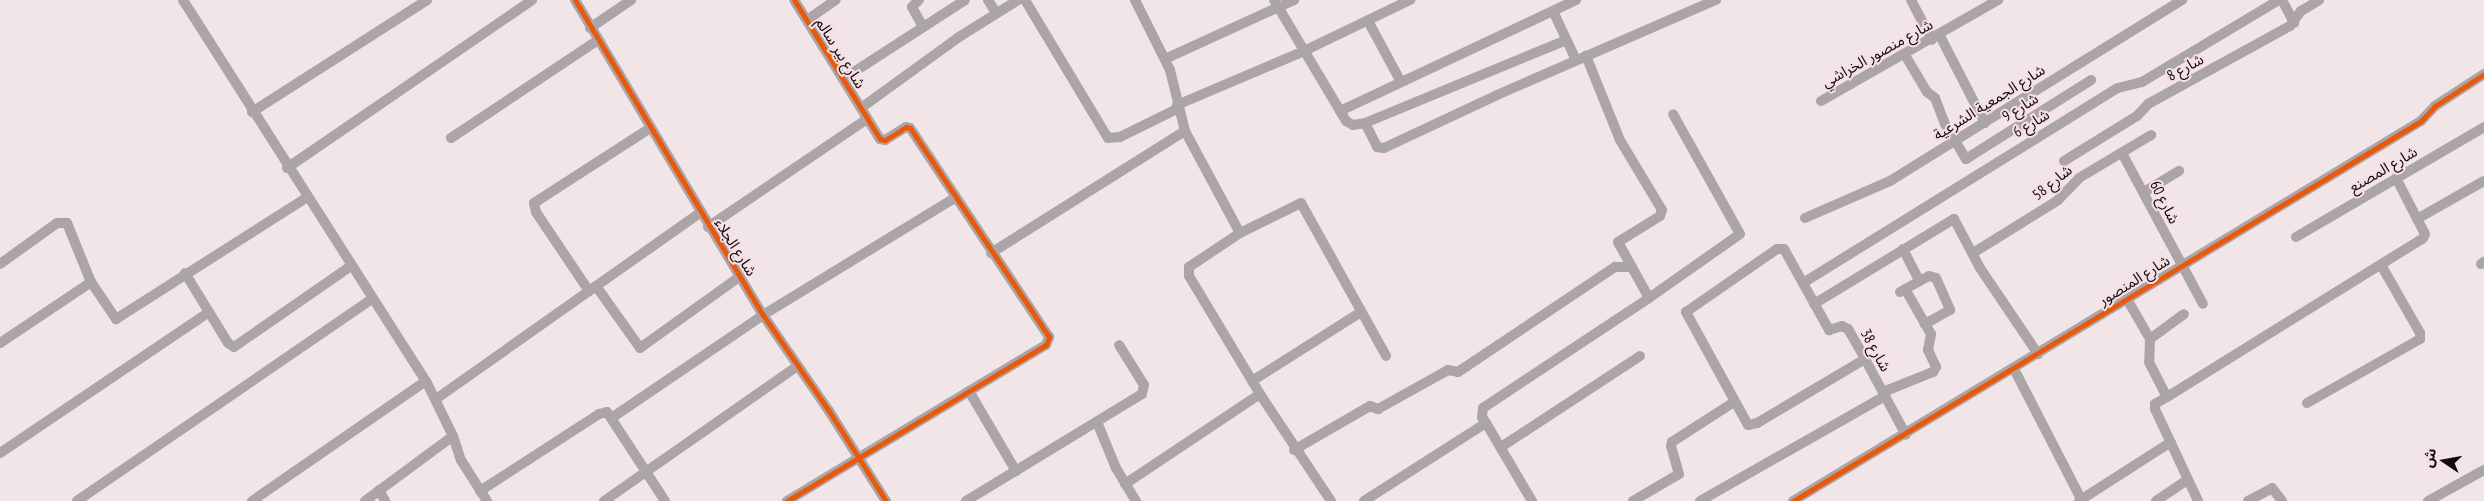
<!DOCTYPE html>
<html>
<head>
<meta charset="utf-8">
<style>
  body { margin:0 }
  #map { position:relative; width:2484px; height:501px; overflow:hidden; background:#f1e5e8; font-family:"PT Sans Narrow","Noto Sans Arabic",sans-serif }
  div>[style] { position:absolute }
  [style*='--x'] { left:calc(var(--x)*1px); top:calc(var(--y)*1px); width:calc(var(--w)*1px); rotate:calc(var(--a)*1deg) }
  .minor>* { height:10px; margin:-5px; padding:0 5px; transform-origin:5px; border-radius:5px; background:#aba5a7 }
  .cycleway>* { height:5px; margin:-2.5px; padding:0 2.5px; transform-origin:2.5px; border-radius:2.5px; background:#e8590c }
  span { translate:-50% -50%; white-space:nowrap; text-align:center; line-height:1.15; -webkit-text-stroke:4px #f6e0e5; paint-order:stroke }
  .street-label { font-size:15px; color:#120b0d }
  .north { position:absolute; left:2419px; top:436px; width:50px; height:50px; -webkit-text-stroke:4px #f6e0e5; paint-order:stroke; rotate:282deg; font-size:14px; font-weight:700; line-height:20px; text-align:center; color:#120b0d }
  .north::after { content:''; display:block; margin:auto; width:18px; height:22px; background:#120b0d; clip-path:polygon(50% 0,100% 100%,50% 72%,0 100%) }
</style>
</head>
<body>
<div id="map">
  <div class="minor">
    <div style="--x:183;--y:0;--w:452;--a:57.5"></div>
    <div style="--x:426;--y:381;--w:61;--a:63.9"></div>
    <div style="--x:453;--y:436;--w:25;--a:72"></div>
    <div style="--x:461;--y:460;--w:49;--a:57.6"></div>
    <div style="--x:575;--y:0;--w:367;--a:59.2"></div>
    <div style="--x:763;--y:315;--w:116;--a:55.5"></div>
    <div style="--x:829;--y:411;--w:107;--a:57.7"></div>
    <div style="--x:919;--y:0;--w:10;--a:135"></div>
    <div style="--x:912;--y:7;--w:23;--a:61"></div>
    <div style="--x:988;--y:0;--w:15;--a:58"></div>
    <div style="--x:1025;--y:0;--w:161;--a:59"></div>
    <div style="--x:1108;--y:138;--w:12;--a:-5"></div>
    <div style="--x:1120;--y:137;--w:64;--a:-26.2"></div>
    <div style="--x:1135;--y:0;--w:78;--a:63.4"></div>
    <div style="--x:1170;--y:70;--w:63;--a:76.2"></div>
    <div style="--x:1185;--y:131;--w:116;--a:61.7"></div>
    <div style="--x:1274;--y:0;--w:141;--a:59.2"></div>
    <div style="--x:1346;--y:121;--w:8;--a:30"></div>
    <div style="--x:1353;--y:125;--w:12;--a:-9"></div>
    <div style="--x:1365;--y:123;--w:217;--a:-22.4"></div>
    <div style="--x:1911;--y:0;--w:45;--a:62.3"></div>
    <div style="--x:2282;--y:0;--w:26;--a:62"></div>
    <div style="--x:1553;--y:11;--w:54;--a:64.9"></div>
    <div style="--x:807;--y:20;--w:35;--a:-35"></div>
    <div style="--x:1368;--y:21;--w:69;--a:61.6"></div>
    <div style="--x:590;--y:28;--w:50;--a:-34.3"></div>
    <div style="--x:1940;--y:36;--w:98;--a:62.7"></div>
    <div style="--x:1905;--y:55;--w:43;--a:59.3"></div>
    <div style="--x:1927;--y:92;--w:10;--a:37"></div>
    <div style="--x:1935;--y:98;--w:28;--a:69"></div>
    <div style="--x:1945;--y:124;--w:41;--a:59"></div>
    <div style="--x:1966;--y:159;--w:148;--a:-32.3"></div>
    <div style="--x:1165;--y:59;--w:142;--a:-24.6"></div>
    <div style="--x:843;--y:79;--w:145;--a:-32.9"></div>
    <div style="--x:1821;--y:101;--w:204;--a:-29.7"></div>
    <div style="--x:1177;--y:105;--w:138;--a:-23"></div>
    <div style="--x:1304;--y:51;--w:118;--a:-25.7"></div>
    <div style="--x:861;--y:108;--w:121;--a:-35.9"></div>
    <div style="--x:959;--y:37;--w:70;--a:-32.1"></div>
    <div style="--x:1340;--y:111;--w:261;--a:-25.2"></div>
    <div style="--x:252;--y:112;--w:208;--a:-32.6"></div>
    <div style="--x:1365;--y:123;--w:27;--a:63"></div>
    <div style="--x:1377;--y:147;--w:7;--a:8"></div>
    <div style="--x:1384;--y:148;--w:125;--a:-25.1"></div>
    <div style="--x:1497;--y:95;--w:239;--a:-23.5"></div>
    <div style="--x:451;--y:138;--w:177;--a:-33.7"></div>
    <div style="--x:2122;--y:153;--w:171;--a:61.8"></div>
    <div style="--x:2064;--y:161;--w:86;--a:-31.7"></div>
    <div style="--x:2137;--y:116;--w:16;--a:-47"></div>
    <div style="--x:2148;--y:104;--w:162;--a:-28.8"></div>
    <div style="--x:2290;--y:26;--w:19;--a:-54"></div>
    <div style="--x:2301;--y:11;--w:21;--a:-31"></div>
    <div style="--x:287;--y:168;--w:297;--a:-34.4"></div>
    <div style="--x:2144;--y:192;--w:41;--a:-31"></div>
    <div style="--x:1805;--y:218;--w:93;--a:-23.5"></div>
    <div style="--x:1890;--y:181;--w:344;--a:-31.8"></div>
    <div style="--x:2417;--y:219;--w:77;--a:-29.6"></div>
    <div style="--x:708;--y:227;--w:192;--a:-34.2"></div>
    <div style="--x:2296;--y:237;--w:218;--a:-30.3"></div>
    <div style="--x:1903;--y:249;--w:36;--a:63"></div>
    <div style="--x:991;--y:253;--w:229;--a:-32.2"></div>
    <div style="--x:1973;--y:253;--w:100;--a:-31.9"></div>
    <div style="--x:2058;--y:200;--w:30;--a:-46"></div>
    <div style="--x:2079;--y:178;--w:84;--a:-30.8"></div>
    <div style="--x:0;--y:264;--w:70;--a:-35.7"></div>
    <div style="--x:57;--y:223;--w:10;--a:0"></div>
    <div style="--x:67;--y:223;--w:64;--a:67.9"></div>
    <div style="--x:91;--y:282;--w:45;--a:56"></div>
    <div style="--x:116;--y:319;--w:225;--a:-32.5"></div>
    <div style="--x:2481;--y:264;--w:4;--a:-34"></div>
    <div style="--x:185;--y:273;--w:82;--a:58.4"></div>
    <div style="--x:228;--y:343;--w:7;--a:34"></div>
    <div style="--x:234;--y:347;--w:142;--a:-34.7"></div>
    <div style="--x:1803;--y:283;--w:370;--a:-31.8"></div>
    <div style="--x:2118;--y:88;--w:25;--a:-14"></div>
    <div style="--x:2142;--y:82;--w:160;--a:-30.9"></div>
    <div style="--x:596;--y:286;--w:76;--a:54.6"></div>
    <div style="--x:640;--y:348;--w:122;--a:-35.6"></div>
    <div style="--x:589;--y:291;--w:95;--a:-123.9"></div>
    <div style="--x:536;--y:212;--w:9;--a:-103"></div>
    <div style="--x:534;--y:203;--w:137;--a:-32.8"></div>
    <div style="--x:1900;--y:292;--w:33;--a:-29"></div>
    <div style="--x:1929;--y:276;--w:7;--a:16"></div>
    <div style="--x:1936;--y:278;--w:35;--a:66"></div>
    <div style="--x:1950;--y:310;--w:29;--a:151"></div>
    <div style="--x:1649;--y:298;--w:111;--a:-35.1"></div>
    <div style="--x:1740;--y:234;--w:137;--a:-119.2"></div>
    <div style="--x:2127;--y:299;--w:46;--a:60.1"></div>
    <div style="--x:2150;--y:339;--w:23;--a:92"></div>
    <div style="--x:2149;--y:362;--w:39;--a:63"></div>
    <div style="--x:2167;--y:397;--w:14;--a:150"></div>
    <div style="--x:2155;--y:404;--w:5;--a:90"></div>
    <div style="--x:2155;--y:409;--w:102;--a:64.9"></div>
    <div style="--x:1814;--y:304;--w:164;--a:-31.3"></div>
    <div style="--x:1954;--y:219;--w:55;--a:62"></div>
    <div style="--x:1980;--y:268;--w:104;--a:56"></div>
    <div style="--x:2150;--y:339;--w:42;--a:-36.3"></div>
    <div style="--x:0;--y:343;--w:110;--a:-33.8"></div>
    <div style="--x:1865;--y:359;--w:126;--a:149.3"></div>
    <div style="--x:1757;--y:423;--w:9;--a:167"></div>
    <div style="--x:1748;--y:425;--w:129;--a:-118.8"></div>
    <div style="--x:1686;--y:312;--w:111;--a:-34.7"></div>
    <div style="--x:1777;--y:249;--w:7;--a:0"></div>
    <div style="--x:1784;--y:249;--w:93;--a:60.9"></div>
    <div style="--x:1829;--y:330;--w:14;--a:-17"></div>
    <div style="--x:1842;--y:326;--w:7;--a:27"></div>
    <div style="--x:1848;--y:329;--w:34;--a:60"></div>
    <div style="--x:1865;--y:359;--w:86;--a:61.7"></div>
    <div style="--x:2014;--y:369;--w:146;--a:62.7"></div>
    <div style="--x:1252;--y:381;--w:129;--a:-32.3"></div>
    <div style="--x:969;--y:391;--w:93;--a:59.6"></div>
    <div style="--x:1883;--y:392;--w:54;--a:-21.8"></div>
    <div style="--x:1933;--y:372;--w:6;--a:-59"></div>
    <div style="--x:1936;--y:367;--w:19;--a:-115"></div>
    <div style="--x:1928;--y:350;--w:16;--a:-79"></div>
    <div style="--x:1931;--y:334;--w:52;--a:-120"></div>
    <div style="--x:2167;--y:397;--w:301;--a:-31.8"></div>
    <div style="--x:2423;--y:238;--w:4;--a:-63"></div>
    <div style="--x:2425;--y:234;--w:63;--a:-117.4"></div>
    <div style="--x:436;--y:399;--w:323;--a:-35.2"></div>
    <div style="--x:2307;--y:403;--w:130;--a:-29.5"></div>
    <div style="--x:2420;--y:339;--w:6;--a:-90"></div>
    <div style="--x:2420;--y:333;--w:78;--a:-119.8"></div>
    <div style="--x:613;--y:417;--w:181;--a:-34.2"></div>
    <div style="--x:763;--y:315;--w:225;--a:-31.4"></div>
    <div style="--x:1097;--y:422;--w:50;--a:67.6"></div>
    <div style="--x:1116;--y:468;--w:39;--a:59"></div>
    <div style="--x:1486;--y:423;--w:7;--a:-124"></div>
    <div style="--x:1482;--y:417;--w:9;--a:-84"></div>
    <div style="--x:1483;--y:408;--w:199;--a:-33.5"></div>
    <div style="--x:1649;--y:298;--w:64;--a:-119"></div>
    <div style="--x:1618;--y:242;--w:49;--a:-31.8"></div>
    <div style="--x:1660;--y:216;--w:6;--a:-72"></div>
    <div style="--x:1662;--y:210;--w:82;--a:-121"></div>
    <div style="--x:1620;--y:140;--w:91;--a:-112"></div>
    <div style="--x:1501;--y:447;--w:166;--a:-33.2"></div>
    <div style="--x:1294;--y:450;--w:88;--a:-30.1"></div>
    <div style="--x:1370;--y:406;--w:9;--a:21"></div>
    <div style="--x:1378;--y:409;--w:80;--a:-29.1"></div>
    <div style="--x:1448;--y:370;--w:10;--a:11"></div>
    <div style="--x:1458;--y:372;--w:189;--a:-33.8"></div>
    <div style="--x:1615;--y:267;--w:17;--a:0"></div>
    <div style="--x:0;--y:453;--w:252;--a:-34"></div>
    <div style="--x:1125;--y:484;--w:162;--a:-33.7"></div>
    <div style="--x:379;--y:490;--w:13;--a:61"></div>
    <div style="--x:480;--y:491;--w:142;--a:-32.9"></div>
    <div style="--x:599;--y:414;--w:8;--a:-14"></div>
    <div style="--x:607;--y:412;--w:106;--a:56.9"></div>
    <div style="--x:77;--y:501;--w:358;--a:-34.4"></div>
    <div style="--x:252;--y:501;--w:211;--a:-34.6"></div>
    <div style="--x:365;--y:501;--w:109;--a:-36.5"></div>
    <div style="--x:604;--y:501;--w:234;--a:-34.9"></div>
    <div style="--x:787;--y:501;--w:302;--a:-31.1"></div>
    <div style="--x:1046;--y:345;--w:9;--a:-69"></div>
    <div style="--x:1049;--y:337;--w:251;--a:-123.6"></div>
    <div style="--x:910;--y:128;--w:4;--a:-166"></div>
    <div style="--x:906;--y:127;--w:25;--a:148"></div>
    <div style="--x:885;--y:140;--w:5;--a:-169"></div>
    <div style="--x:880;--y:139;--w:163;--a:-121.7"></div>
    <div style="--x:966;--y:501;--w:206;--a:-31.3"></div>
    <div style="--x:1142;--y:394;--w:9;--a:-77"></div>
    <div style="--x:1144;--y:385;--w:47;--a:-122"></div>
    <div style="--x:1331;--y:501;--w:128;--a:-123.6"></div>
    <div style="--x:1260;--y:394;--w:138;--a:-121"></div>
    <div style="--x:1189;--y:276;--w:9;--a:-90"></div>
    <div style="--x:1189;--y:267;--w:61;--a:-33.7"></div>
    <div style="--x:1240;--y:233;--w:68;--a:-26.2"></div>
    <div style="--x:1301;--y:203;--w:175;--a:60.9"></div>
    <div style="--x:1364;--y:501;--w:145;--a:-32.6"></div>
    <div style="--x:1486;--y:423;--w:91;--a:59.5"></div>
    <div style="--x:1633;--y:501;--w:53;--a:-30.4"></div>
    <div style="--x:1679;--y:474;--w:29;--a:-106"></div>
    <div style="--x:1671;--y:446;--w:4;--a:-76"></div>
    <div style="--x:1672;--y:442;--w:74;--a:-32.8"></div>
    <div style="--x:1700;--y:501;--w:213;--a:-29.6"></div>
    <div style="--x:1793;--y:501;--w:734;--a:-31.18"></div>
    <div style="--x:2421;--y:121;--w:21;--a:-47"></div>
    <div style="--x:2435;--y:106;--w:59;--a:-33.1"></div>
    <div style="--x:2079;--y:501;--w:109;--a:-32.7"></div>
    <div style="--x:2156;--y:501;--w:36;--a:-34"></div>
    <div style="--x:2248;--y:501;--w:27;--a:-28"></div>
    <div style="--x:2272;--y:488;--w:16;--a:52"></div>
    <div style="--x:2428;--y:501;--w:64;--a:-29"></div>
  </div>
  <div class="cycleway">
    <div style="--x:575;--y:0;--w:367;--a:59.2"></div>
    <div style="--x:763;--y:315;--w:116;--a:55.5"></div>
    <div style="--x:829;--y:411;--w:107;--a:57.7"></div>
    <div style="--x:787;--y:501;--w:302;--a:-31.1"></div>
    <div style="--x:1046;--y:345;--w:9;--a:-69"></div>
    <div style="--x:1049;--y:337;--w:251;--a:-123.6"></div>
    <div style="--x:910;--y:128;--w:4;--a:-166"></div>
    <div style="--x:906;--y:127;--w:25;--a:148"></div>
    <div style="--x:885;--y:140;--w:5;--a:-169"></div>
    <div style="--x:880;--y:139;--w:163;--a:-121.7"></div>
    <div style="--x:1793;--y:501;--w:734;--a:-31.18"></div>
    <div style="--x:2421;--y:121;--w:21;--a:-47"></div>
    <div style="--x:2435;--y:106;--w:59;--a:-33.1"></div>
  </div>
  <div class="street-label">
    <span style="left:841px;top:53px;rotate:58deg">شارع بير سالم</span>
    <span style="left:1877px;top:53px;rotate:-29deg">شارع منصور الخراشي</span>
    <span style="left:2185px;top:67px;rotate:-29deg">شارع 8</span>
    <span style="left:1989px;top:102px;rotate:-32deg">شارع الجمعية الشرعية</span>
    <span style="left:2020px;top:107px;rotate:-32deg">شارع 9</span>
    <span style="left:2031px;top:123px;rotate:-31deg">شارع 6</span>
    <span style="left:2383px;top:169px;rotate:-30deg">شارع المصنع</span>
    <span style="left:2052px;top:182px;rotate:-39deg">شارع 58</span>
    <span style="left:2165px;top:202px;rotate:63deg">شارع 60</span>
    <span style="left:736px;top:247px;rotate:58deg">شارع الجلاء</span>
    <span style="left:2134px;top:280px;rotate:-32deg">شارع المنصور</span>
    <span style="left:1876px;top:350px;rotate:61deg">شارع 38</span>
  </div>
  <div class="north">ش</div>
</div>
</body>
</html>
